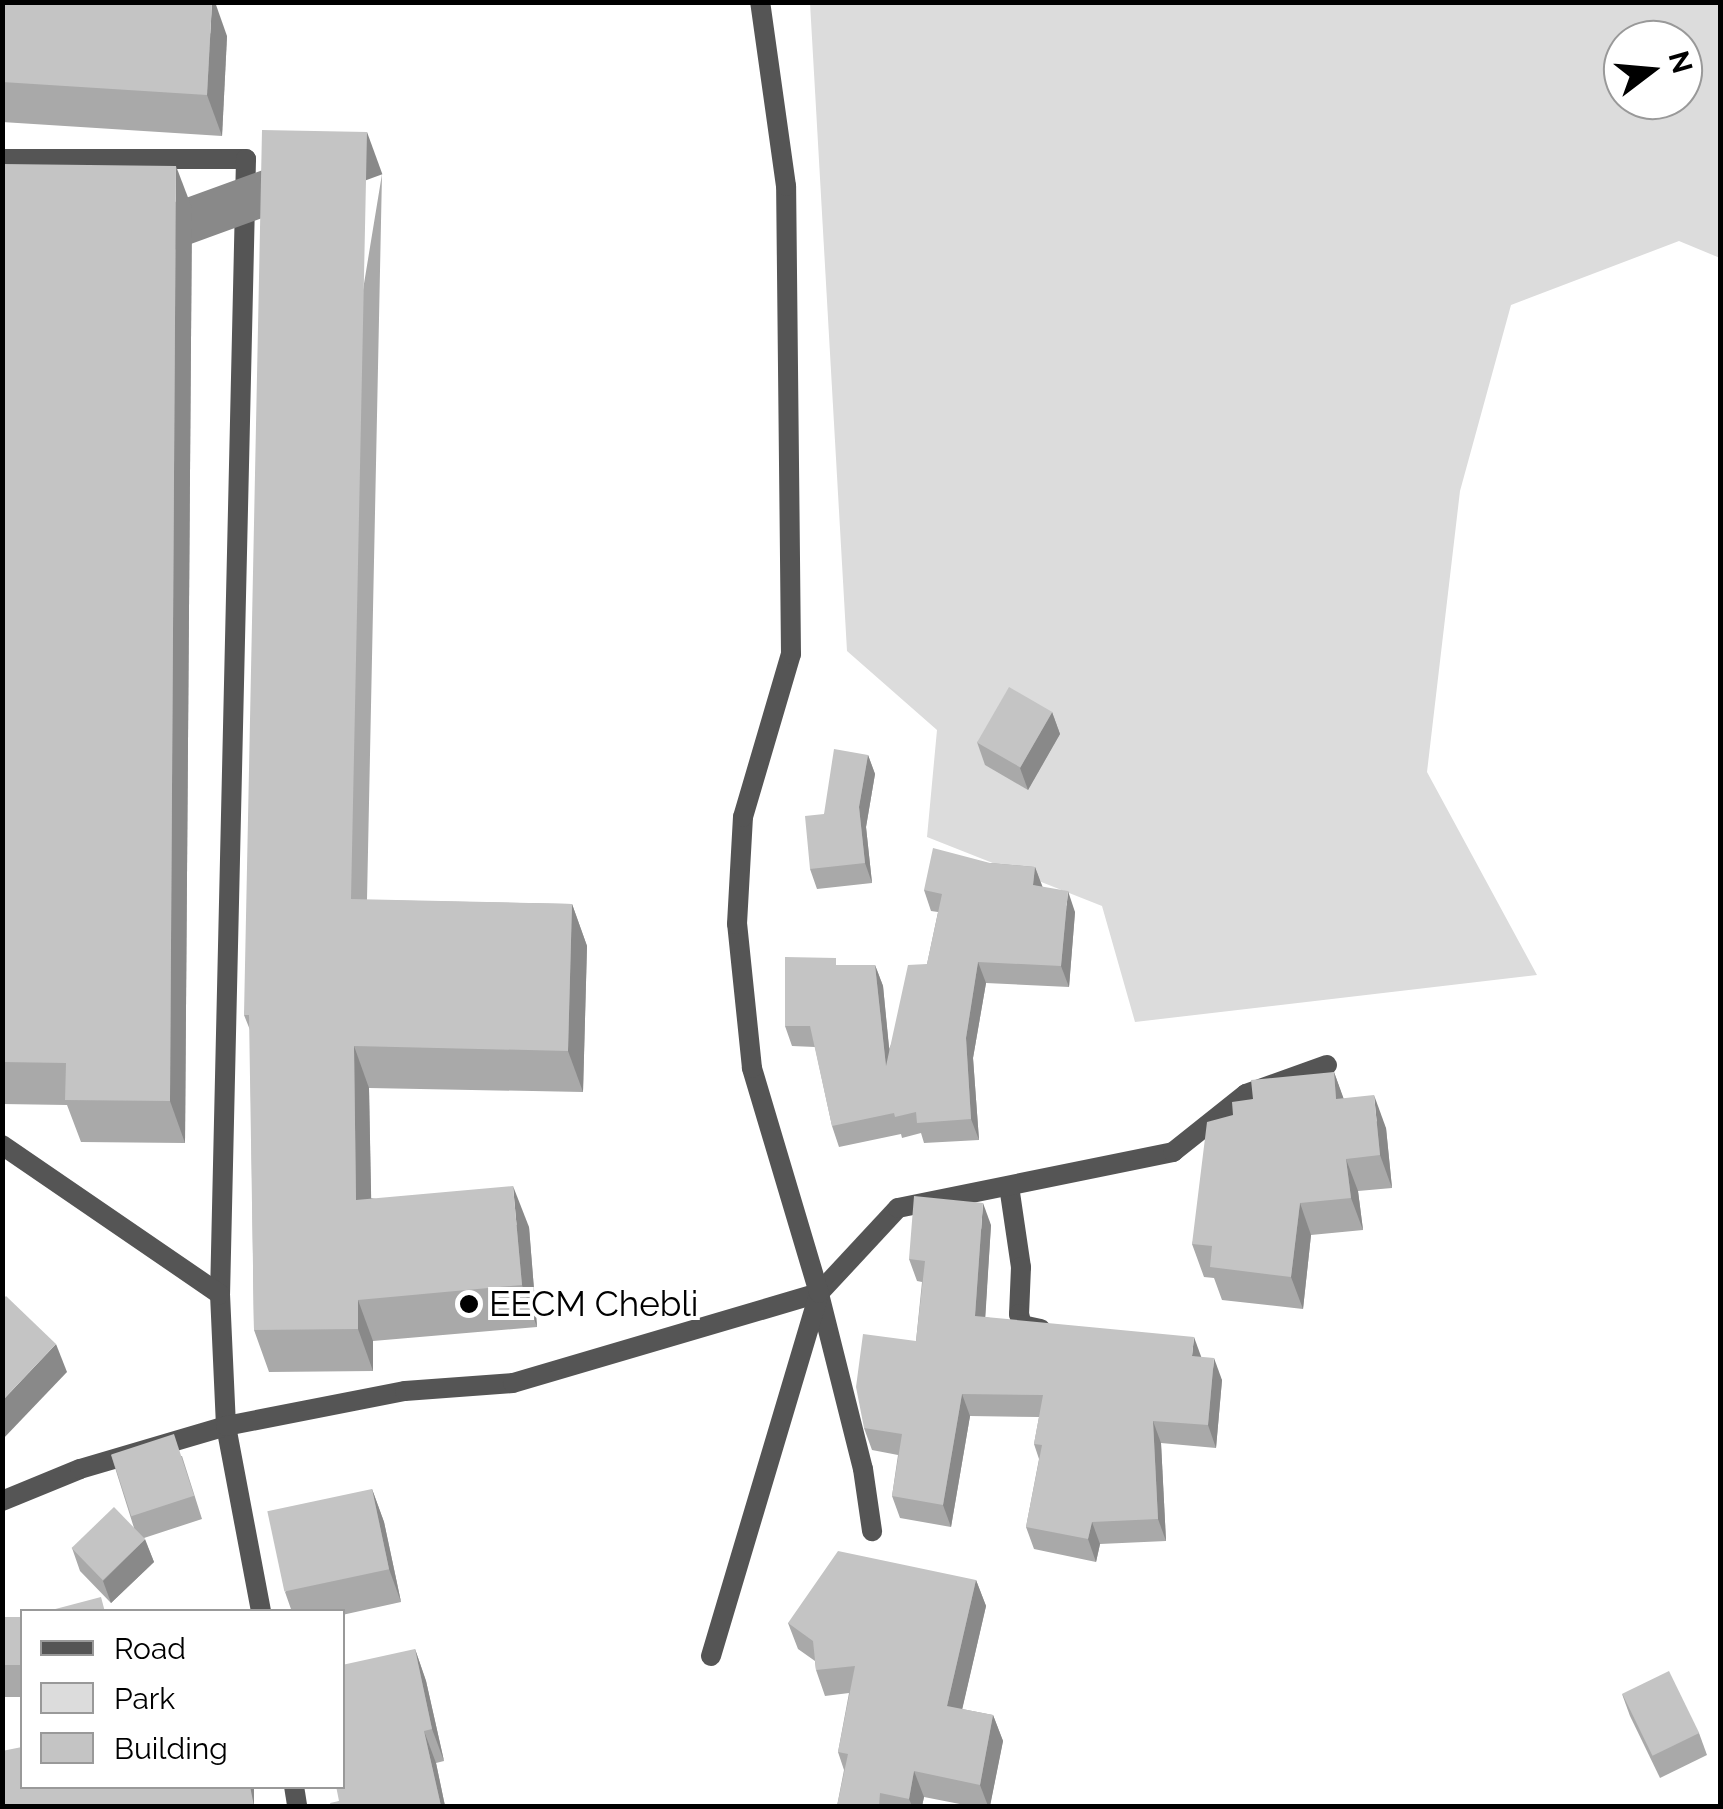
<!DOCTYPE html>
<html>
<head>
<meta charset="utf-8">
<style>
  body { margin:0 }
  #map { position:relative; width:1723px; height:1809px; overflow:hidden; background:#fff; font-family:Raleway,sans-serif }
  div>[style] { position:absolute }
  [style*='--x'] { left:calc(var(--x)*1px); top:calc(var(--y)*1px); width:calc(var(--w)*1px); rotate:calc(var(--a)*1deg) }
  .green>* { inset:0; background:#dcdcdc }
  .street>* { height:20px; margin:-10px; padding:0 10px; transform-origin:10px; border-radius:10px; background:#555 }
  .wall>* { inset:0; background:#a9a9a9; transform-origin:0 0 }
  .shaded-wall>* { inset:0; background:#898989; transform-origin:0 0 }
  .building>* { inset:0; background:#c4c4c4; transform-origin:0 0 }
  .dots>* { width:28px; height:28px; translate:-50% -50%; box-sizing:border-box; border:5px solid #fff; border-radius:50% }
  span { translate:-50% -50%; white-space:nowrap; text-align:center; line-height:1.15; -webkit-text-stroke:8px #fff; paint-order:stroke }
  .poi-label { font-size:35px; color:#000 }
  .left { translate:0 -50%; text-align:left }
  .frame { position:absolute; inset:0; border:5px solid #000; pointer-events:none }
  .legend { position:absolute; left:20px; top:1609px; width:325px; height:180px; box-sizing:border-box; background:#fff; border:2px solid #999; margin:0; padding:12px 18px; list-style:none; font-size:30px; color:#000 }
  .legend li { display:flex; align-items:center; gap:20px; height:50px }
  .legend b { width:50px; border:2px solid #999 }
  .north { position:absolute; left:1603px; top:20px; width:100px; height:100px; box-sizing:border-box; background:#fff; border:2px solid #999; border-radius:50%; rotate:74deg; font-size:28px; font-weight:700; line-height:40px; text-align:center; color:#000 }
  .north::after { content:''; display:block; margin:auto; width:35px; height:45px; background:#000; clip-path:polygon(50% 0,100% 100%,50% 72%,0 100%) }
</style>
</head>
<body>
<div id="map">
  <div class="green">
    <div style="clip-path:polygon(evenodd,810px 3px,1720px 3px,1720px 258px,1679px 241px,1511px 305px,1460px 491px,1427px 772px,1537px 975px,1135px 1022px,1102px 906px,927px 837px,937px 730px,847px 651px,810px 3px,1623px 40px,1683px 40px,1683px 100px,1623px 100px,1623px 40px)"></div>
  </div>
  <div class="street">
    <div style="--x:2;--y:159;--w:244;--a:0"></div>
    <div style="--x:246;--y:159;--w:1135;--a:91.31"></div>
    <div style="--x:220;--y:1294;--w:132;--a:87.4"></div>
    <div style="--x:226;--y:1426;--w:189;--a:79.3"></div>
    <div style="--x:2;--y:1145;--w:264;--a:34.4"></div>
    <div style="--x:1009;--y:1186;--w:82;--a:81.6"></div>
    <div style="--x:1021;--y:1267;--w:47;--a:92.4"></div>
    <div style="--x:1019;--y:1314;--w:11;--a:75"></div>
    <div style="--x:1022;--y:1325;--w:19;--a:12"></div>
    <div style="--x:819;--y:1294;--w:180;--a:75.9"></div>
    <div style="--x:863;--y:1469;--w:63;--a:81.7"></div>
    <div style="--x:2;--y:1501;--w:84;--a:-22.3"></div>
    <div style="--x:80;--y:1469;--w:152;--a:-16.4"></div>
    <div style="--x:226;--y:1426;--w:182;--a:-11.1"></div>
    <div style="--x:405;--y:1391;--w:108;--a:-4.2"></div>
    <div style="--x:513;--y:1383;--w:319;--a:-16.4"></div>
    <div style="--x:819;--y:1293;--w:116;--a:-47.1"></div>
    <div style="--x:898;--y:1208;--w:281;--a:-11.5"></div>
    <div style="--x:1173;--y:1152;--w:93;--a:-38.5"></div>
    <div style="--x:1246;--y:1094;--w:86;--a:-19.7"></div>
    <div style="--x:711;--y:1656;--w:379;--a:-73.4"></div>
    <div style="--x:819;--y:1293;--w:235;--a:-106.6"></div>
    <div style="--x:752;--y:1068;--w:145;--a:-95.9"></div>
    <div style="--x:737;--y:924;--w:107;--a:-86.8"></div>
    <div style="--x:743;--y:817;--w:170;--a:-73.6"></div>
    <div style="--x:791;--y:654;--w:468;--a:-90.6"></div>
    <div style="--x:786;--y:186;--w:186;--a:-98"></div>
    <div style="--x:294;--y:1786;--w:20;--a:81"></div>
  </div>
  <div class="wall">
    <div style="clip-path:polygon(2px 2px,227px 36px,222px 136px,2px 122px)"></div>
    <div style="clip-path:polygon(2px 164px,192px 208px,185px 1143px,81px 1142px,67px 1105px,2px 1104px)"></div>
    <div style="clip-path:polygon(382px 174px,367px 900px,572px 904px,587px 946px,583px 1092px,369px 1088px,371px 1198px,529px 1227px,537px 1327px,373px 1341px,373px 1371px,269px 1372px,254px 1330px,250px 1030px,244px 1015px)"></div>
    <div style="clip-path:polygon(1052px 712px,1060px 734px,1028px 790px,985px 765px,977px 742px)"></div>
    <div style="clip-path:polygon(868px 755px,875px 774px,866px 827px,872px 883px,817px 889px,810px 869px,824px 814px)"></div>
    <div style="clip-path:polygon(990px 863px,1035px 867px,1042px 887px,1075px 912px,1069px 987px,986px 983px,973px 1058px,979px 1140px,924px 1143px,921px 1133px,902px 1138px,901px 1134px,839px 1147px,832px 1126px,815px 1047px,792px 1046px,785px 1026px,839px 965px,875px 965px,883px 986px,889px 1049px,927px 964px,938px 912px,931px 911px,924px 890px)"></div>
    <div style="clip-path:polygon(1334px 1072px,1343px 1098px,1386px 1128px,1392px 1188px,1358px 1191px,1363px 1230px,1311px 1235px,1303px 1309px,1222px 1300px,1214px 1278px,1204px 1277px,1192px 1244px,1233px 1115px,1253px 1099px)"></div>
    <div style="clip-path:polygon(991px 1225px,985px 1317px,1201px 1357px,1222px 1380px,1216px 1448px,1161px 1443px,1166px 1541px,1100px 1544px,1096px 1562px,1034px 1549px,1026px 1527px,1039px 1459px,1034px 1444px,1039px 1417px,970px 1416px,951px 1527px,900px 1518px,892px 1496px,898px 1455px,872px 1450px,864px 1428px,916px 1341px,922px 1282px,917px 1281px,909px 1259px)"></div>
    <div style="clip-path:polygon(111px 1455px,182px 1456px,202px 1519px,144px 1538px,154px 1562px,111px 1603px,80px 1571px,72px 1548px,134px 1528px)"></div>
    <div style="clip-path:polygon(372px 1489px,384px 1522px,401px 1602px,342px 1615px,342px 1612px,292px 1612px,285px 1592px)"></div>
    <div style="clip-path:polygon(976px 1580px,986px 1606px,962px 1709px,993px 1715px,1003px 1741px,990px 1806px,970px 1806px,924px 1797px,922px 1806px,837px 1806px,844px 1770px,838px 1752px,849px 1693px,825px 1696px,816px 1670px,815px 1661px,798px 1649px,788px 1623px)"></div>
    <div style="left:22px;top:1617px;width:80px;height:20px;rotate:90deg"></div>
    <div style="clip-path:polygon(415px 1649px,426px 1681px,444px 1761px,436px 1763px,445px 1806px,331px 1806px,339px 1801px)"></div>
    <div style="clip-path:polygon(1622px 1694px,1699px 1733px,1707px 1755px,1660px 1778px,1630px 1716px)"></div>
  </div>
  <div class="shaded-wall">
    <div style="clip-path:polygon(212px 2px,215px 2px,227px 36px,222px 136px,207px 95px)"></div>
    <div style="left:367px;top:132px;width:45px;height:767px;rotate:70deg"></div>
    <div style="clip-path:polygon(176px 166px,192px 208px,185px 1143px,170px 1101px)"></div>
    <div style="clip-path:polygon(1052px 712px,1060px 734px,1028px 790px,1020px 768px)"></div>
    <div style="clip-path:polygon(868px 755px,875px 774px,866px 827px,872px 883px,865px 863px,859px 807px)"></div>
    <div style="clip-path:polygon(1035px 867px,1043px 888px,1033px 885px)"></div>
    <div style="clip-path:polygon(1068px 891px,1075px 912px,1069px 987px,1061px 966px)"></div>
    <div style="clip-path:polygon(572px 904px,587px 946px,583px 1092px,568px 1051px)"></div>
    <div style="clip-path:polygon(978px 962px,986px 983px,973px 1058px,979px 1140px,971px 1119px,966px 1038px)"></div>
    <div style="clip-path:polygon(875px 965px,883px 986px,893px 1087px,886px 1066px)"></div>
    <div style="clip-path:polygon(354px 1046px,369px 1088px,372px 1241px,356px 1200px)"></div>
    <div style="clip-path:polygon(1334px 1072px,1346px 1105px,1336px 1099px)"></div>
    <div style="clip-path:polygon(1374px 1095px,1386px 1128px,1392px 1188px,1380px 1155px)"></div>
    <div style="clip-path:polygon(1346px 1159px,1358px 1191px,1363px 1230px,1351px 1198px)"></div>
    <div style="clip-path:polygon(513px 1186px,529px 1227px,537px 1327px,522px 1285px)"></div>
    <div style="clip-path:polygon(983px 1203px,991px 1225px,984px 1338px,975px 1316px)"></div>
    <div style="clip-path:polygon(1300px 1203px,1311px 1235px,1303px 1309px,1291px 1277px)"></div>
    <div style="clip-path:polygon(358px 1300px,373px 1341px,373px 1371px,358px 1329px)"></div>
    <div style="clip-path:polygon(1194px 1337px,1202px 1359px,1192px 1356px)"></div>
    <div style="clip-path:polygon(56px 1344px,67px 1372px,2px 1440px,2px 1401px)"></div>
    <div style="clip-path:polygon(1214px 1358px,1222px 1380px,1216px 1448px,1208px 1425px)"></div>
    <div style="clip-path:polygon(962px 1394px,970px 1416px,951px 1527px,943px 1505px)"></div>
    <div style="clip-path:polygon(1153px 1421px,1161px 1443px,1166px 1541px,1158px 1519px)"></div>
    <div style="clip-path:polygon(372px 1489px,384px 1522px,401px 1602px,389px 1569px)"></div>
    <div style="clip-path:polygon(1092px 1522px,1100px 1544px,1096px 1562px,1088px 1539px)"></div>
    <div style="clip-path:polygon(145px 1539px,154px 1562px,111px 1603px,103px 1581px)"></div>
    <div style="clip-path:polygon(976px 1580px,986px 1606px,957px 1732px,947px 1706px)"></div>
    <div style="clip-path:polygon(415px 1649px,426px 1681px,444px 1761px,432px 1729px)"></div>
    <div style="clip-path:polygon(993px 1715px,1003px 1741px,990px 1806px,988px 1806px,980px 1785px)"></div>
    <div style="clip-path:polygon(424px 1731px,436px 1763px,445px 1806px,441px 1806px)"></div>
    <div style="clip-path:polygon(914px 1771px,924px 1797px,922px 1806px,912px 1806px,909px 1799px)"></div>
    <div style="left:250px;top:1786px;width:4px;height:20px"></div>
  </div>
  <div class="building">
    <div style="clip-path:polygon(2px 2px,212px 2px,207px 95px,2px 82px)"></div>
    <div style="clip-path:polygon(262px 130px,367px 132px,351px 899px,572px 904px,568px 1051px,354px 1046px,356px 1200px,513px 1186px,522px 1285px,358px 1300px,358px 1329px,254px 1330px,249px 1015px,244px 1015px)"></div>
    <div style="clip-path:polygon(2px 164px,176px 166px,170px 1101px,65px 1100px,66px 1063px,2px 1062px)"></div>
    <div style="left:1009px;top:687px;width:50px;height:64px;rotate:30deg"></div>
    <div style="clip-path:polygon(834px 749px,868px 755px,859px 807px,865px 863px,810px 869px,805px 816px,824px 814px)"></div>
    <div style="clip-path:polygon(933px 848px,990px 863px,1035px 867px,1033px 885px,1068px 891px,1061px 966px,978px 962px,966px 1038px,971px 1119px,917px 1123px,916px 1112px,895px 1117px,894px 1113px,832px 1126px,810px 1026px,785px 1026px,785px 957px,836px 958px,836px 965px,875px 965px,886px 1066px,908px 965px,927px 964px,942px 894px,924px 890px)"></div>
    <div style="clip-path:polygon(1334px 1072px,1336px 1099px,1374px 1095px,1380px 1155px,1346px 1159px,1351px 1198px,1300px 1203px,1291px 1277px,1210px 1267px,1212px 1246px,1192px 1244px,1207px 1122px,1233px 1115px,1232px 1102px,1253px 1099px,1251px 1080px)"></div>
    <div style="clip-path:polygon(914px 1196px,983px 1203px,975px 1316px,1194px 1337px,1192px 1356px,1214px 1358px,1208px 1425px,1153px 1421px,1158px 1519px,1092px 1522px,1088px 1539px,1026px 1527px,1042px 1445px,1034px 1444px,1043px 1395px,962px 1394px,943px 1505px,892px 1496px,902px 1434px,864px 1428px,856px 1387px,863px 1334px,916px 1341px,925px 1261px,909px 1259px)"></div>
    <div style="clip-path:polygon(6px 1296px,56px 1344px,2px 1401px,2px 1300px)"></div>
    <div style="left:174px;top:1434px;width:65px;height:66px;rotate:72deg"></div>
    <div style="left:372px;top:1489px;width:82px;height:107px;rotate:78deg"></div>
    <div style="left:114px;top:1507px;width:45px;height:59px;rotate:46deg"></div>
    <div style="clip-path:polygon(838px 1551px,976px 1580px,947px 1706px,993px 1715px,980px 1785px,914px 1771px,909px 1799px,880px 1793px,879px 1806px,837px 1806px,848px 1754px,838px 1752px,855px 1666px,816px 1670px,813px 1641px,788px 1623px)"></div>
    <div style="clip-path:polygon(101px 1597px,105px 1612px,44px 1612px)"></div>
    <div style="left:22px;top:1617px;width:48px;height:20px;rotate:90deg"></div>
    <div style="clip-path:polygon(415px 1649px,432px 1729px,424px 1731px,441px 1806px,331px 1806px,330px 1803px,339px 1801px,336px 1786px,342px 1786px,342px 1665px)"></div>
    <div style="left:1669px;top:1671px;width:69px;height:52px;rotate:64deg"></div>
    <div style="clip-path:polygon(22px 1747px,22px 1786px,250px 1786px,254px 1806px,2px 1806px,2px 1751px)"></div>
  </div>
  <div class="dots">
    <div style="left:469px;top:1304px;background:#000"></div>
  </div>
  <div class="poi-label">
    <span class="left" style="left:489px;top:1304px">EECM Chebli</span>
  </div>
  <div class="frame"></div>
  <ul class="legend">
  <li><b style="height:12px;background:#555"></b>Road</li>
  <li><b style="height:28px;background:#dcdcdc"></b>Park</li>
  <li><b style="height:28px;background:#c4c4c4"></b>Building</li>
  </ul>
  <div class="north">N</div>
</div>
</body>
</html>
